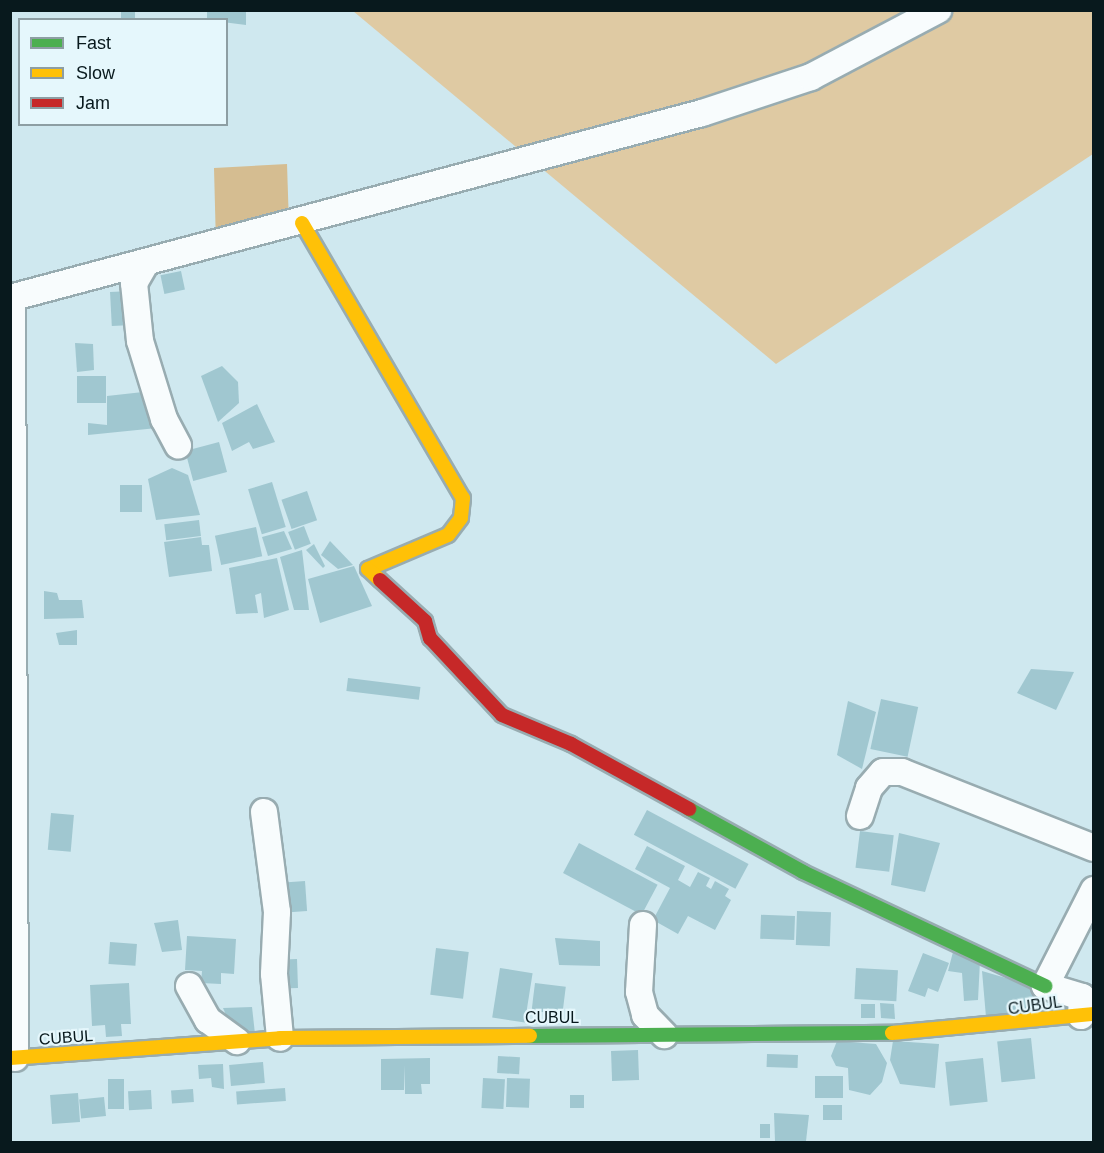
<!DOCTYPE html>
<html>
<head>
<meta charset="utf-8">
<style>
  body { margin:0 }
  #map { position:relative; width:1104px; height:1153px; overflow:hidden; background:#cfe8ef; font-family:Helvetica,sans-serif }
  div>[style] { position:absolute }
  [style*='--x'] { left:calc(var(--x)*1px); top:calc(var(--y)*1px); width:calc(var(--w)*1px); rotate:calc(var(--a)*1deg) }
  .green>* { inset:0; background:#dfcaa3 }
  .forest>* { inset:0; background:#d5bd91 }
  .building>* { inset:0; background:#a0c7d0; transform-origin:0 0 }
  .roads { filter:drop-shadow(2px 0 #98acb1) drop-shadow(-2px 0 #98acb1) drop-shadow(0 2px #98acb1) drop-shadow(0 -2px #98acb1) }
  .street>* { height:26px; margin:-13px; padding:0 13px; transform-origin:13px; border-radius:13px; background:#f8fcfd }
  .fast>* { height:14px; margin:-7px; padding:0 7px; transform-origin:7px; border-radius:7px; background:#4caf50 }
  .slow>* { height:14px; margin:-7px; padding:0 7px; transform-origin:7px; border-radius:7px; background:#ffc107 }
  .jam>* { height:14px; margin:-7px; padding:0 7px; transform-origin:7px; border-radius:7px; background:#c62828 }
  span { translate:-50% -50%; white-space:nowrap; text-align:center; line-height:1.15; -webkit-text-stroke:4.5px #e5f7fc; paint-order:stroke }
  .street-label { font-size:16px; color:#08191d }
  .frame { position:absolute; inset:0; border:12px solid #08191d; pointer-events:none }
  .legend { position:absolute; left:18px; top:18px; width:210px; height:108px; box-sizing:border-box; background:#e5f7fc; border:2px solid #8d9ea3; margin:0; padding:8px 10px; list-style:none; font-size:18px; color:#08191d }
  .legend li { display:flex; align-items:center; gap:12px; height:30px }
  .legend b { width:30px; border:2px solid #8d9ea3 }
</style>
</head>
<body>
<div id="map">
  <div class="green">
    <div style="clip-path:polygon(353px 11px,1093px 11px,1093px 154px,776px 364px)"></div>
  </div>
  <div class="forest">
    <div style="clip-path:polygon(287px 164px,289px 225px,216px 245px,214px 168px)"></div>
  </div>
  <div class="building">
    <div style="left:121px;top:10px;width:14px;height:10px"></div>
    <div style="clip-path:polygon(207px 10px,246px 10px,246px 25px,207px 20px)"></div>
    <div style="left:181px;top:271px;width:19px;height:21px;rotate:78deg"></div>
    <div style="left:131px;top:291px;width:34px;height:21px;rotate:87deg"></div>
    <div style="clip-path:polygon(75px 343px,93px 344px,94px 370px,77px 372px)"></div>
    <div style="clip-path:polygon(222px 366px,238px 382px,239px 403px,218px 422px,201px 376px)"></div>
    <div style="left:106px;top:376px;width:27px;height:29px;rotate:90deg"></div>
    <div style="clip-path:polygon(152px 391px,157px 428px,88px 435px,88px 423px,107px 425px,107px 396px)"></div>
    <div style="clip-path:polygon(257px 404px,275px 442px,253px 449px,249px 442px,232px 451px,222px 423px)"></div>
    <div style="left:219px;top:442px;width:31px;height:35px;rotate:75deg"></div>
    <div style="clip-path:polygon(172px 468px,188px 475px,200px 515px,156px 520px,148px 479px)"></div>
    <div style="left:272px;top:482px;width:47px;height:25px;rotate:73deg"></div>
    <div style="left:120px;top:485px;width:22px;height:27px"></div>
    <div style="left:307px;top:491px;width:31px;height:27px;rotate:71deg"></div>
    <div style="left:199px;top:520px;width:16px;height:35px;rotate:83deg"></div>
    <div style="left:304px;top:526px;width:19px;height:17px;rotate:69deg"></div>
    <div style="left:256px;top:527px;width:30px;height:42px;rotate:78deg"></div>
    <div style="clip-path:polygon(284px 531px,292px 549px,268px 556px,262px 537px)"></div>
    <div style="clip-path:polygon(201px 537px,202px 545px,209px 545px,212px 571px,169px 577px,164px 542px)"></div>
    <div style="clip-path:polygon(330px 541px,353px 565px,338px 569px,321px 555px)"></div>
    <div style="clip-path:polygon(314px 544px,325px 566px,323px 568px,306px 550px)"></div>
    <div style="clip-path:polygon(302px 550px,309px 610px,294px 610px,280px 557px)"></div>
    <div style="clip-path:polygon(277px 558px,289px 610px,264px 618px,261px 593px,255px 595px,258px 613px,236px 614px,229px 568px)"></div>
    <div style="clip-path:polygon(354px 566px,372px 606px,320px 623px,308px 579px)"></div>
    <div style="clip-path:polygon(44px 591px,57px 593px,59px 600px,82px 600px,84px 618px,44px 619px)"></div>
    <div style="clip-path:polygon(77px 630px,77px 645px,59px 645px,56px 633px)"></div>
    <div style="clip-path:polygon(1031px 669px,1074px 672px,1056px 710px,1017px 693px)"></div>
    <div style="left:348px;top:678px;width:73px;height:13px;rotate:7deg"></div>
    <div style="left:881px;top:699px;width:38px;height:51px;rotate:12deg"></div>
    <div style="clip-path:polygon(848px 701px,876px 712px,862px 769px,837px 755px)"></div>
    <div style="left:647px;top:810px;width:115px;height:28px;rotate:28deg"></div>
    <div style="left:51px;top:813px;width:23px;height:37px;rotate:5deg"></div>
    <div style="left:860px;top:831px;width:34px;height:37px;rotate:7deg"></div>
    <div style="clip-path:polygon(899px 833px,940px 843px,925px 892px,891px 885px)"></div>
    <div style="left:579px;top:843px;width:89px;height:34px;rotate:28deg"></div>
    <div style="clip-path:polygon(647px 846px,685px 866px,678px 880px,690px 887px,698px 872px,710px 878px,706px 886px,711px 889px,715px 881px,729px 889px,725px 896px,731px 900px,715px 930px,688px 916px,678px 934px,653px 920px,670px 888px,635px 869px)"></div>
    <div style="left:305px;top:881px;width:30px;height:28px;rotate:86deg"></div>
    <div style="left:797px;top:911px;width:34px;height:34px;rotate:2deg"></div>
    <div style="left:795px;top:916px;width:24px;height:34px;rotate:92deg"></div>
    <div style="clip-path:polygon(178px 920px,182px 950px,162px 952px,154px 923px)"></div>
    <div style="clip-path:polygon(187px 936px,236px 939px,234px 974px,221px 973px,221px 984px,201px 983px,202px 971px,185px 970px)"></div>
    <div style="clip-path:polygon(555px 938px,600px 941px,600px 966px,559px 965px)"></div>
    <div style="left:110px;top:942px;width:27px;height:22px;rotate:4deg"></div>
    <div style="left:436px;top:948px;width:33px;height:47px;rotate:7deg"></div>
    <div style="clip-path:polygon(953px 952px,980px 961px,978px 1000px,964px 1001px,962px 973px,948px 971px)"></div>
    <div style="clip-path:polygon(923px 953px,949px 963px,938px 992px,928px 988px,925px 997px,908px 991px)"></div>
    <div style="left:297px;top:959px;width:29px;height:18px;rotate:88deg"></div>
    <div style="left:500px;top:968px;width:33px;height:50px;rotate:9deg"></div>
    <div style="left:856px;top:968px;width:42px;height:31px;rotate:3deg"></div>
    <div style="clip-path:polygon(982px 971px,1030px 985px,1048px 1009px,986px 1017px)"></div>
    <div style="clip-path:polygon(129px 983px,131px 1024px,121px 1024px,122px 1036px,106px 1037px,105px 1025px,92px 1026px,90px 985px)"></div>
    <div style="left:535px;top:983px;width:31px;height:28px;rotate:7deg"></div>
    <div style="clip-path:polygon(880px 1003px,894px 1004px,895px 1019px,881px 1018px)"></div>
    <div style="left:861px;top:1004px;width:14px;height:14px"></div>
    <div style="clip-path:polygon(252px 1007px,255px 1034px,235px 1035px,223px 1008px)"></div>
    <div style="left:1031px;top:1038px;width:41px;height:34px;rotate:84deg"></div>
    <div style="clip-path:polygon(837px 1041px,876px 1044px,887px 1063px,882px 1082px,870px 1095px,849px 1090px,848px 1068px,836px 1066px,831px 1056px)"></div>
    <div style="clip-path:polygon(893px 1041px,939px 1044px,935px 1088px,900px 1084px,890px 1060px)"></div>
    <div style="left:638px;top:1050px;width:30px;height:27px;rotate:88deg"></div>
    <div style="left:767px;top:1054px;width:31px;height:13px;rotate:2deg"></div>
    <div style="left:498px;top:1056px;width:22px;height:17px;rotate:3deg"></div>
    <div style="clip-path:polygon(430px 1058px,430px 1084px,421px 1084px,422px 1094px,405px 1094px,405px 1065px,404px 1090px,381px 1090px,381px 1059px)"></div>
    <div style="left:983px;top:1058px;width:44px;height:38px;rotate:84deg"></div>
    <div style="left:263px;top:1062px;width:21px;height:34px;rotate:85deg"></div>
    <div style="clip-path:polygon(223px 1064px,224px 1089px,212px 1087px,211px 1078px,199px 1079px,198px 1065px)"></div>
    <div style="left:815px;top:1076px;width:28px;height:22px"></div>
    <div style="left:483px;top:1078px;width:22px;height:30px;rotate:3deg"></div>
    <div style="left:507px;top:1078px;width:23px;height:29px;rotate:2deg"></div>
    <div style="left:108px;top:1079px;width:16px;height:30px"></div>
    <div style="left:285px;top:1088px;width:13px;height:49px;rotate:86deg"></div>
    <div style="left:193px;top:1089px;width:13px;height:22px;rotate:86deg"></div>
    <div style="left:151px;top:1090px;width:19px;height:23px;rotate:87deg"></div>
    <div style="left:78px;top:1093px;width:29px;height:28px;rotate:86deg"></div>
    <div style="left:570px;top:1095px;width:14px;height:13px"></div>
    <div style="left:104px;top:1097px;width:19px;height:25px;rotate:84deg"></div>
    <div style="left:823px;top:1105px;width:19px;height:15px"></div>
    <div style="clip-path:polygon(774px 1113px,809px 1115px,806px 1141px,775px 1141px)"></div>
    <div style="left:760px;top:1124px;width:10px;height:14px"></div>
  </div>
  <div class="roads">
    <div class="street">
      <div style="--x:144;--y:266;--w:20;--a:120"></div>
      <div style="--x:134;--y:283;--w:58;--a:84.1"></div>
      <div style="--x:140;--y:341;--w:82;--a:72.9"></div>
      <div style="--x:164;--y:419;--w:30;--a:62"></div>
      <div style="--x:10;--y:298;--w:716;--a:-14.97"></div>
      <div style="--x:702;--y:113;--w:115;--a:-18.3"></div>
      <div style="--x:811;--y:77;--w:144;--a:-27.8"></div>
      <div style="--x:12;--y:298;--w:760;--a:89.77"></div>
      <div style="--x:264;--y:812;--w:101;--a:82.6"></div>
      <div style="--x:277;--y:912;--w:62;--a:92.8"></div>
      <div style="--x:274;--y:974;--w:64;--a:84.6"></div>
      <div style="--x:860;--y:816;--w:29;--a:-72"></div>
      <div style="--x:869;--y:788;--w:21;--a:-49"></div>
      <div style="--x:883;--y:772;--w:19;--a:0"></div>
      <div style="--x:902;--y:772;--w:206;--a:21.6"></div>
      <div style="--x:643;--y:925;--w:67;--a:93.4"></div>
      <div style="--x:639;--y:992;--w:24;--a:75"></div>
      <div style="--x:645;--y:1015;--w:28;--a:46"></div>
      <div style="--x:189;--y:986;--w:39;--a:61"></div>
      <div style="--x:208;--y:1020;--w:36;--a:36"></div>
      <div style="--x:1081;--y:1016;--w:19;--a:-87"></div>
      <div style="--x:1082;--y:997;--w:39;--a:-163"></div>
      <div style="--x:1045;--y:986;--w:108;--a:-63"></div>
    </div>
    <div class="fast">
      <div style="--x:689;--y:809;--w:130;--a:28.9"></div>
      <div style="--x:803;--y:872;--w:268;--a:25.2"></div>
      <div style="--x:530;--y:1036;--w:362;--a:-0.5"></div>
    </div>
    <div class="slow">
      <div style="--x:302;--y:223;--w:319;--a:59.7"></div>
      <div style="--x:463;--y:498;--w:20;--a:96"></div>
      <div style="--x:461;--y:518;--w:21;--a:127"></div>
      <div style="--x:448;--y:535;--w:87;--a:157"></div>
      <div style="--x:368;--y:569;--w:16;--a:43"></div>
      <div style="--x:892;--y:1033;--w:203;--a:-5.4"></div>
      <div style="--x:10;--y:1058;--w:271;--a:-4.2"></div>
      <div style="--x:280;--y:1038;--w:250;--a:-0.5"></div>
    </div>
    <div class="jam">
      <div style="--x:380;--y:580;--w:61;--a:42.3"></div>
      <div style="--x:425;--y:621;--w:18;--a:74"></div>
      <div style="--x:430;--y:638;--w:105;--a:46.9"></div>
      <div style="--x:502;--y:715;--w:75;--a:22.8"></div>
      <div style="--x:571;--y:744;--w:135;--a:28.8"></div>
    </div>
  </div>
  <div class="street-label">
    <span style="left:1035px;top:1006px;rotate:-8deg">CUBUL</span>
    <span style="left:552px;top:1018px">CUBUL</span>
    <span style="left:66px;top:1038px;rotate:-4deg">CUBUL</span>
  </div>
  <div class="frame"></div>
  <ul class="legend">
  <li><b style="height:8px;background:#4caf50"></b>Fast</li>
  <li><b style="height:8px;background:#ffc107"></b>Slow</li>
  <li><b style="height:8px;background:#c62828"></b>Jam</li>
  </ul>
</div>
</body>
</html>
